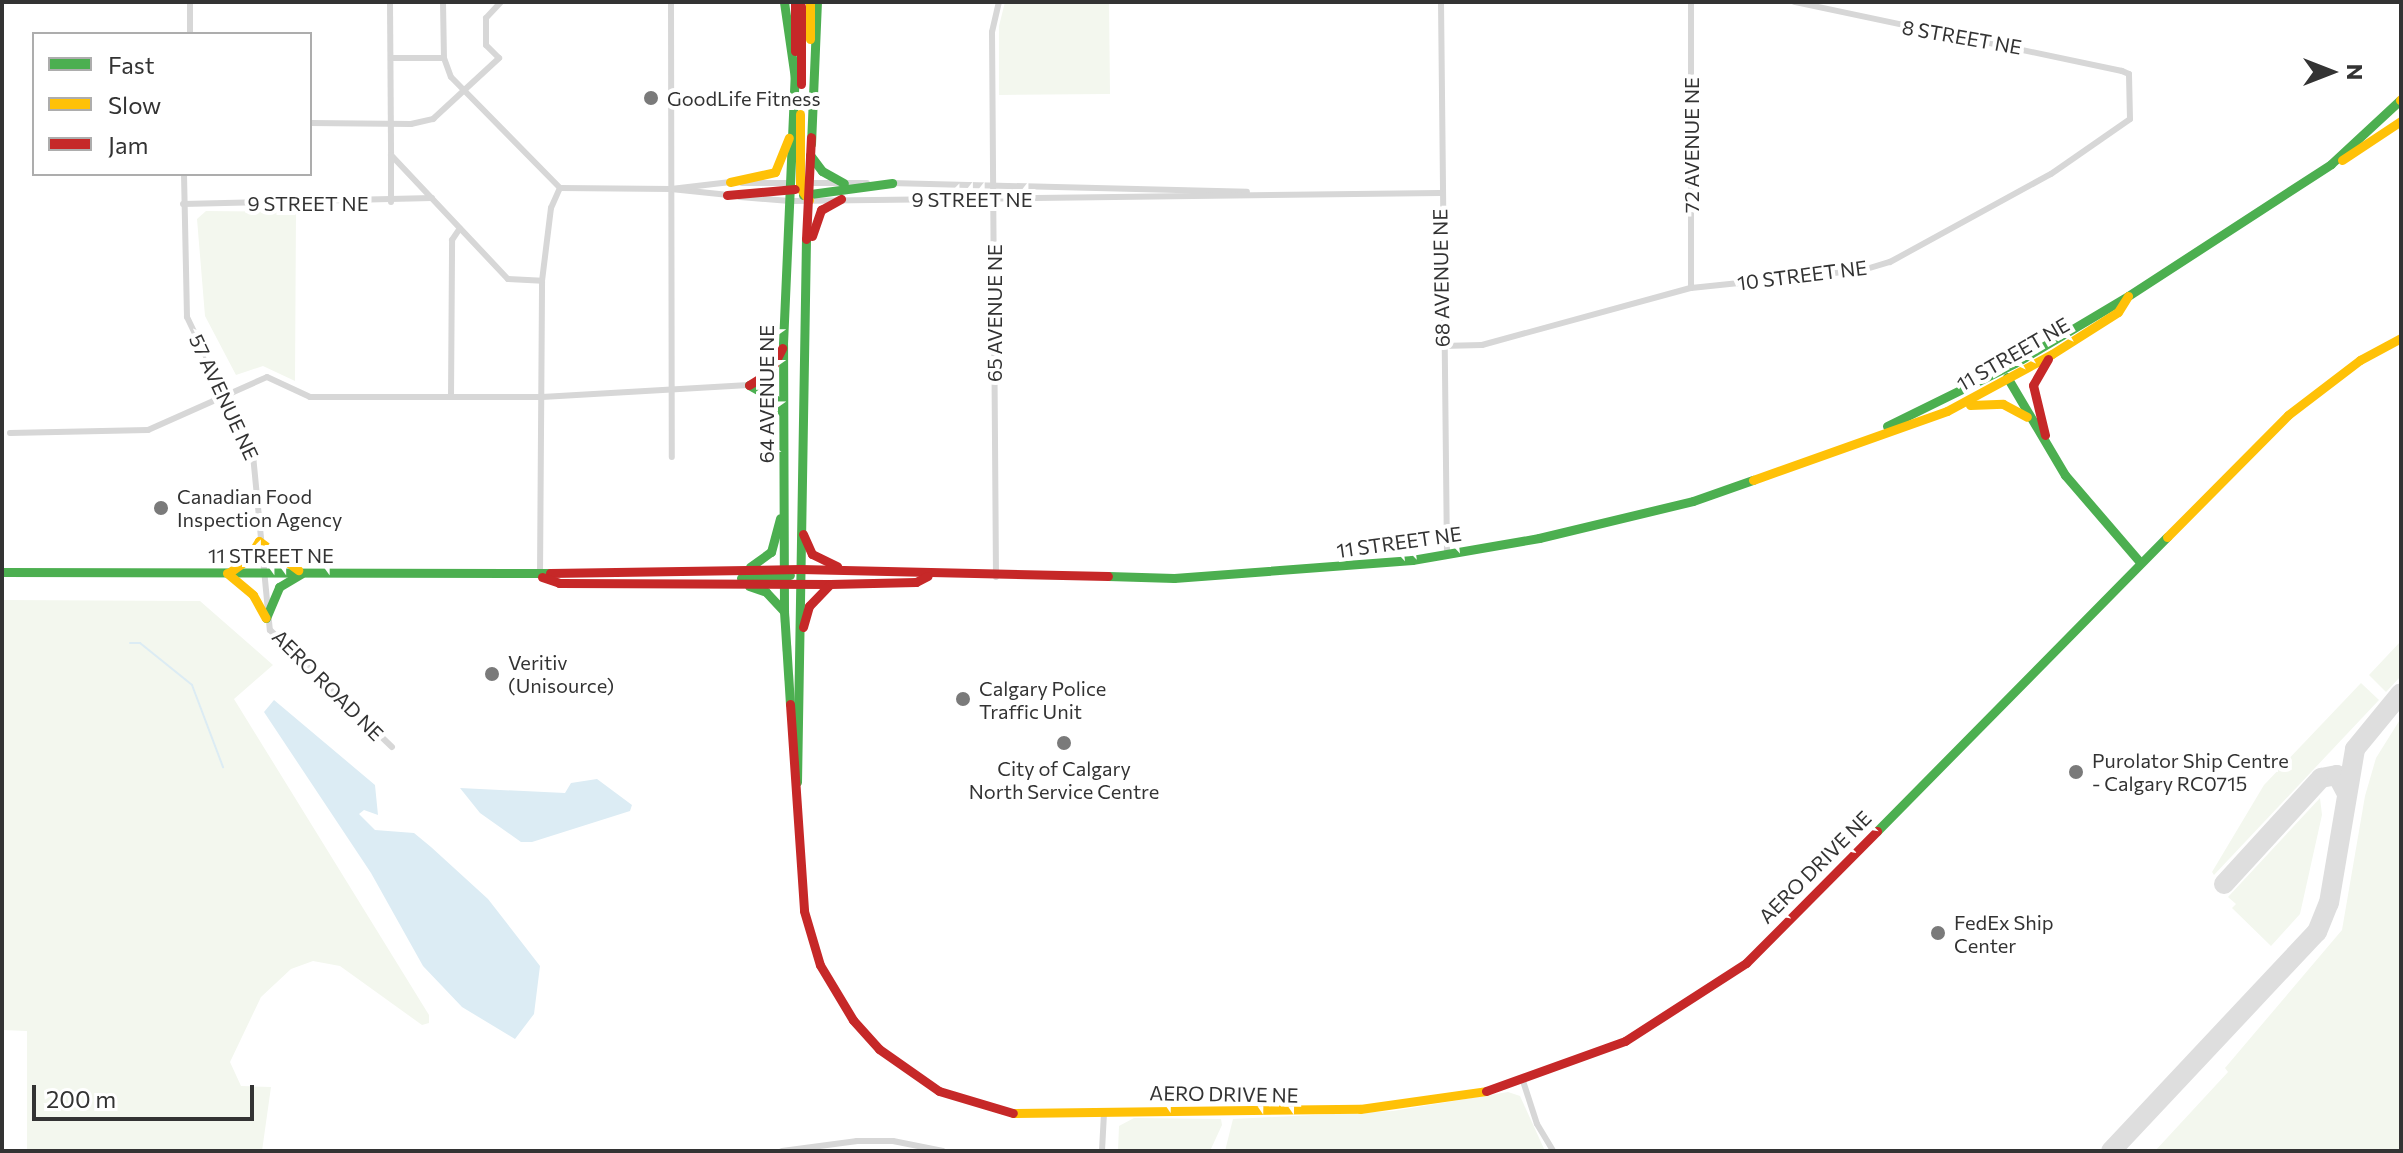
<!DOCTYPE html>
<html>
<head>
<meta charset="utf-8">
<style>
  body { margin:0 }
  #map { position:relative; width:2403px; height:1153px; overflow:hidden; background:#fff; font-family:Commissioner,sans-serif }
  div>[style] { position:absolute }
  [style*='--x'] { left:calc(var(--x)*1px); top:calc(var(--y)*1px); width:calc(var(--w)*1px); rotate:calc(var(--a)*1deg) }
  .green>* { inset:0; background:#f3f7ee }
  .water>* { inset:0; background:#dcecf4 }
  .stream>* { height:2px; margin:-1px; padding:0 1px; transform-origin:1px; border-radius:1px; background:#dcecf4 }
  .taxiway>* { height:20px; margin:-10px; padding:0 10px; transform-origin:10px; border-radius:10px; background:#dedede }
  .street>* { height:6px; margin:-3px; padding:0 3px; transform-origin:3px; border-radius:3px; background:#d7d7d7 }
  .fast>* { height:9px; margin:-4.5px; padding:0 4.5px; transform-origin:4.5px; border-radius:4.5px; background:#4caf50 }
  .slow>* { height:9px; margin:-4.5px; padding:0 4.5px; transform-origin:4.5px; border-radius:4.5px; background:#ffc107 }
  .jam>* { height:9px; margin:-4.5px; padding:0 4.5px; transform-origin:4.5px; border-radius:4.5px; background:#c62828 }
  .dots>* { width:22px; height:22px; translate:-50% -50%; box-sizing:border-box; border:4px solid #fff; border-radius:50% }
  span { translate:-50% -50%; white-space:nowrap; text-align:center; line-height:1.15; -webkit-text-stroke:8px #fff; paint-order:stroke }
  .street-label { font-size:20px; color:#333 }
  .poi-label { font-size:20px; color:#333 }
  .left { translate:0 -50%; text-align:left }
  .frame { position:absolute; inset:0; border:4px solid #333; pointer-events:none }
  .legend { position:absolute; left:32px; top:32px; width:280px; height:144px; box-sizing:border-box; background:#fff; border:2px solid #adadad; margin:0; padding:10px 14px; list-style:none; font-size:24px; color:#333 }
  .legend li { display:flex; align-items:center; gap:16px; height:40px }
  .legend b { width:40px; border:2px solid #adadad }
  .north { position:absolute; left:2291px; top:32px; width:80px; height:80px; -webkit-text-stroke:6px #fff; paint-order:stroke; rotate:90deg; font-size:22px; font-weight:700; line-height:32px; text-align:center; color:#333 }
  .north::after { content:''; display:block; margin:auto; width:28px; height:36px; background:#333; clip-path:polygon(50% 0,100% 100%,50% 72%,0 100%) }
  .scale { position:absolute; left:32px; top:1085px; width:222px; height:36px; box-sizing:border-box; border:4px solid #333; border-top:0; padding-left:10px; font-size:24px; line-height:28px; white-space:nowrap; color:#333; -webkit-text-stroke:6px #fff; paint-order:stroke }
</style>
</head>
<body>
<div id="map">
  <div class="green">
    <div style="clip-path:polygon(1005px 2px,1109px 2px,1110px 94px,999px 95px,999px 26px)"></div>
    <div style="clip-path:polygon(206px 211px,296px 212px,295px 381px,263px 366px,236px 375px,205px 316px,197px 219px)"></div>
    <div style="clip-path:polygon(2px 600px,200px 601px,273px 665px,234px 699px,429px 1015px,429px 1023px,422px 1025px,340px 966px,313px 961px,291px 969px,261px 997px,230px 1062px,241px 1086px,271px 1087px,262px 1151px,27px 1151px,27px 1031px,2px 1030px)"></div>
    <div style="clip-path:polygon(2401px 641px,2401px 676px,2386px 692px,2369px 675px)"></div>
    <div style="clip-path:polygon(2361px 683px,2379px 700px,2214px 875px,2212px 872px,2264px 785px)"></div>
    <div style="clip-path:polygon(2401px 718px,2401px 1151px,2155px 1151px,2228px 1072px,2225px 1068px,2342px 930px,2365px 796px,2376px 758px)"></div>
    <div style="clip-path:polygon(2320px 798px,2322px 815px,2300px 914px,2271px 946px,2232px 908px,2236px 904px,2228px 897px)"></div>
    <div style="clip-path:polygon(1508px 1092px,1520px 1096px,1545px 1151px,1225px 1151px,1233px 1119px,1393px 1111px)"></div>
    <div style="clip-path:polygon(1134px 1118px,1221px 1119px,1222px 1125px,1210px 1151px,1118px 1151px,1119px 1126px)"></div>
  </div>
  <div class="water">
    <div style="clip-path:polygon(274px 700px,375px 785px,378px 815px,364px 810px,359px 814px,375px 830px,414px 833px,431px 847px,488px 899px,540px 966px,534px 1014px,515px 1039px,462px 1007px,423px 966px,371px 873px,264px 712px)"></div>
    <div style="clip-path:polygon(597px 779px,632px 805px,630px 811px,532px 842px,521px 842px,480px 813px,460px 788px,565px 793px,571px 783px)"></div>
  </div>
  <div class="stream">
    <div style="--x:130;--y:643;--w:10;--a:0"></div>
    <div style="--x:140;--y:643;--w:67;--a:38.9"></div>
    <div style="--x:192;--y:685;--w:88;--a:69.3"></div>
  </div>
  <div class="taxiway">
    <div style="--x:2224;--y:884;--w:144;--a:-47.5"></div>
    <div style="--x:2321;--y:778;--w:16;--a:-11"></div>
    <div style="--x:2337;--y:775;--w:21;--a:62"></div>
    <div style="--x:2111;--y:1151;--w:301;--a:-46.8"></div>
    <div style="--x:2317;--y:932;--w:31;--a:-68"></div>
    <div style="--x:2329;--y:903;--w:156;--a:-80.4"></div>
    <div style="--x:2355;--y:749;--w:72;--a:-50.6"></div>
  </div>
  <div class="street">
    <div style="--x:390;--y:2;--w:153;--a:89.6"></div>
    <div style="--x:391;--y:155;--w:170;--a:46.7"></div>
    <div style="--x:508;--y:279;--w:34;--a:3"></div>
    <div style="--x:443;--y:2;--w:56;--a:89"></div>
    <div style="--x:444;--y:58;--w:20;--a:70"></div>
    <div style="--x:451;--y:77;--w:156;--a:45.5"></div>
    <div style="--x:671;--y:2;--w:455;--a:89.9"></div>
    <div style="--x:1441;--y:2;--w:552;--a:89.38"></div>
    <div style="--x:1691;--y:2;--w:286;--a:90"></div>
    <div style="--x:190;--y:34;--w:32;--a:-90"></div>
    <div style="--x:391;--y:58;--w:53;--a:0"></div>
    <div style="--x:310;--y:123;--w:101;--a:0.6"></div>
    <div style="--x:411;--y:124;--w:23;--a:-13"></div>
    <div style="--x:433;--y:119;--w:90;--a:-42.7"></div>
    <div style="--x:499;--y:58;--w:18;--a:-135"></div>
    <div style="--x:486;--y:45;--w:27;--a:-90"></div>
    <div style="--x:486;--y:18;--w:22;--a:-47"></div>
    <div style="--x:391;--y:155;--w:47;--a:90"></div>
    <div style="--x:184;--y:174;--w:143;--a:88.8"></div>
    <div style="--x:187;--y:317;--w:153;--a:64.4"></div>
    <div style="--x:253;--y:455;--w:176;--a:84.5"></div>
    <div style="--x:270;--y:630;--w:169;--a:43.8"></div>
    <div style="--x:742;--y:183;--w:49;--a:0"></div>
    <div style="--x:806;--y:183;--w:61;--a:0"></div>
    <div style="--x:890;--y:183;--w:357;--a:1.4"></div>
    <div style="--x:560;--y:188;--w:111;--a:0.5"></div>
    <div style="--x:671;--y:189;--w:58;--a:5.9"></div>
    <div style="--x:671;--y:189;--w:60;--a:-6.7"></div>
    <div style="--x:740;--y:197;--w:50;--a:4.6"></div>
    <div style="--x:790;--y:201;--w:650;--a:-0.71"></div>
    <div style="--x:183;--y:204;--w:249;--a:-1.4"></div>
    <div style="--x:1442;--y:346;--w:40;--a:-1.4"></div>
    <div style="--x:1482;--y:345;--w:217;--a:-15.3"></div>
    <div style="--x:1691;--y:288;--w:173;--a:-6"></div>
    <div style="--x:1863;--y:270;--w:28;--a:-17"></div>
    <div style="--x:1890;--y:262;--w:183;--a:-28.7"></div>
    <div style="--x:2051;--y:174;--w:96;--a:-34.8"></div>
    <div style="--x:2130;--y:119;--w:45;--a:-91.3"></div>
    <div style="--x:2129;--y:74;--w:8;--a:-157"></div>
    <div style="--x:2122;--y:71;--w:335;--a:-168.1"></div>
    <div style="--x:451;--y:397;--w:157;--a:-89.6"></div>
    <div style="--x:452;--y:240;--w:14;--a:-56"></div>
    <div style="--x:10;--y:433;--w:138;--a:-1.2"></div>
    <div style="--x:148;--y:430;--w:130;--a:-24"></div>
    <div style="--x:267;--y:377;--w:47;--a:24.9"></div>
    <div style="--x:310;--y:397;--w:232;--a:0"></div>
    <div style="--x:542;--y:397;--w:207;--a:-3.3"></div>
    <div style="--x:540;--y:576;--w:295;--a:-89.6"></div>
    <div style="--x:542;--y:281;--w:74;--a:-83"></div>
    <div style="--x:551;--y:208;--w:22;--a:-66"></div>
    <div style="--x:996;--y:577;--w:545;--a:-90.42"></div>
    <div style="--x:992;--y:32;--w:31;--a:-77"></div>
    <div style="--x:1523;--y:1081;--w:45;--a:72"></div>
    <div style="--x:1537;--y:1124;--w:31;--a:59"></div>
    <div style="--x:782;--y:1151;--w:76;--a:-7.6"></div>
    <div style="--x:857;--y:1141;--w:36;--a:0"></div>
    <div style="--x:893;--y:1141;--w:51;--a:11.3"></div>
    <div style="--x:1102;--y:1151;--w:38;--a:-87"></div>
  </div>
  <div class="fast">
    <div style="--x:784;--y:2;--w:77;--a:81.8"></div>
    <div style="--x:811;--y:144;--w:142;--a:-87.6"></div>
    <div style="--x:810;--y:155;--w:20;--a:53"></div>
    <div style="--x:822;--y:171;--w:25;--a:29"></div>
    <div style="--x:803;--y:195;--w:90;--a:-7.7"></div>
    <div style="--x:2007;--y:377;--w:114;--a:59.4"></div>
    <div style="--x:2065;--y:475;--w:113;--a:49.3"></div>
    <div style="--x:749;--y:385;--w:31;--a:29"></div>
    <div style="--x:776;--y:400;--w:13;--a:63"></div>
    <div style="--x:1887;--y:426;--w:145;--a:-26.2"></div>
    <div style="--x:2017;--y:362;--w:129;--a:-30.7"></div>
    <div style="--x:2128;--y:296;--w:242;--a:-33"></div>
    <div style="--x:2331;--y:164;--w:94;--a:-42.8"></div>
    <div style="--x:750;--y:567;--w:26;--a:-36"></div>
    <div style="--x:771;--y:552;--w:35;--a:-75"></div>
    <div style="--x:2;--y:572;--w:548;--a:0.1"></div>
    <div style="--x:1108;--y:576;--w:66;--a:1.7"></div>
    <div style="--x:1174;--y:578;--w:239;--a:-4.3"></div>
    <div style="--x:1412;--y:560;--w:129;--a:-9.8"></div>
    <div style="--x:1539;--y:538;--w:158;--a:-13.5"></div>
    <div style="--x:1693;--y:501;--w:64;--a:-19.3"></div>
    <div style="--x:741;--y:578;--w:49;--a:-3.5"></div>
    <div style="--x:749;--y:586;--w:18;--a:19"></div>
    <div style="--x:766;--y:592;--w:26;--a:47"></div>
    <div style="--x:266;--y:618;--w:34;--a:-67"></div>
    <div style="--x:279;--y:587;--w:26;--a:-31"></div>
    <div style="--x:790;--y:704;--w:93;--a:-93.7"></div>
    <div style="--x:784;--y:611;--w:267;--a:-90.2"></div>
    <div style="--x:783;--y:344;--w:271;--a:-87.5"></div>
    <div style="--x:797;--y:782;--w:543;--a:-89.05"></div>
    <div style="--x:1877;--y:831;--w:413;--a:-45.4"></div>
  </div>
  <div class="slow">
    <div style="--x:810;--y:2;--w:37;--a:90"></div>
    <div style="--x:2400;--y:100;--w:1;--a:-45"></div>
    <div style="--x:800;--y:114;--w:74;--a:90"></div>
    <div style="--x:800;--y:188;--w:15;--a:53"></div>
    <div style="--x:2342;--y:160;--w:71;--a:-33.5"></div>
    <div style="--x:730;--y:182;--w:46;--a:-12.5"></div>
    <div style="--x:775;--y:172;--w:37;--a:-68"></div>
    <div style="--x:1970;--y:405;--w:33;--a:-2"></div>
    <div style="--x:2003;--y:404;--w:27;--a:28"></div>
    <div style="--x:1753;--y:480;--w:206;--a:-19.6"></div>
    <div style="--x:1947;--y:411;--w:119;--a:-28.5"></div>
    <div style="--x:2052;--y:354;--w:78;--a:-32.5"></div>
    <div style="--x:2118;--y:312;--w:19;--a:-58"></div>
    <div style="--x:2167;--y:537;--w:172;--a:-45.2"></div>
    <div style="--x:2288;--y:415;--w:91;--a:-37.4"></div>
    <div style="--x:2360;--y:360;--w:47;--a:-28.2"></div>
    <div style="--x:230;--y:572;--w:22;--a:-36"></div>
    <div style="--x:248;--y:559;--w:21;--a:-59"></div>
    <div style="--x:259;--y:541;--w:49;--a:36.6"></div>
    <div style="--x:227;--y:573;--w:34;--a:40"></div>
    <div style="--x:253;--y:595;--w:26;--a:61"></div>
    <div style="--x:1013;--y:1113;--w:347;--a:-0.7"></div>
    <div style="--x:1360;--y:1109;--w:127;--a:-8.1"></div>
  </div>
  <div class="jam">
    <div style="--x:795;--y:2;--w:49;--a:90"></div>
    <div style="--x:801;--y:6;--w:78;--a:90"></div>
    <div style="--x:727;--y:195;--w:68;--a:-5"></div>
    <div style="--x:812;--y:236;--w:28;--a:-71"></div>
    <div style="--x:821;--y:210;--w:23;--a:-29"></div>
    <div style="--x:806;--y:239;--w:102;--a:-87.2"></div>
    <div style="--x:749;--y:385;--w:25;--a:-32"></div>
    <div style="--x:770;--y:372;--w:27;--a:-63"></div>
    <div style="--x:2045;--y:435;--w:51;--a:-103.5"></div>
    <div style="--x:2033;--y:385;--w:30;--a:-60"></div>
    <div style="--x:803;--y:534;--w:22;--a:66"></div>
    <div style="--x:812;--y:554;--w:28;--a:26"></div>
    <div style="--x:550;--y:573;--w:250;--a:-0.9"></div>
    <div style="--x:800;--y:569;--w:308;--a:1.3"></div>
    <div style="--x:542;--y:577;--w:18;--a:19"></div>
    <div style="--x:559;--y:583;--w:271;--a:0.2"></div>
    <div style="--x:830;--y:584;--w:86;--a:-1.3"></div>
    <div style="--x:916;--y:582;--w:13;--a:-27"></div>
    <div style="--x:803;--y:627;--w:22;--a:-74"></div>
    <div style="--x:809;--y:606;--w:30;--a:-46"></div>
    <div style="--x:790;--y:704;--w:207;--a:86.1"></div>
    <div style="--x:804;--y:911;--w:56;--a:73.5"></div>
    <div style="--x:820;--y:965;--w:64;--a:59"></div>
    <div style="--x:853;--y:1020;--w:39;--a:48"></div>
    <div style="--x:879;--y:1049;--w:73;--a:35"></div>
    <div style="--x:939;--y:1091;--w:77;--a:16.6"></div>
    <div style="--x:1486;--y:1091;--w:148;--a:-19.8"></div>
    <div style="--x:1625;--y:1041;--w:144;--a:-32.8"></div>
    <div style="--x:1746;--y:963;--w:186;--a:-45.2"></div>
  </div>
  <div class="dots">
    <div style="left:651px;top:98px;background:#7a7a7a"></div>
    <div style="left:161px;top:508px;background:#7a7a7a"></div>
    <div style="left:492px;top:674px;background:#7a7a7a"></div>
    <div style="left:963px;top:699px;background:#7a7a7a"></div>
    <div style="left:1064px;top:743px;background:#7a7a7a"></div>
    <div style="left:2076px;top:772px;background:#7a7a7a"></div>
    <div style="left:1938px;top:933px;background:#7a7a7a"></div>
  </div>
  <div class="street-label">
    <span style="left:1962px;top:37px;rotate:10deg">8 STREET NE</span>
    <span style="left:1691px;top:145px;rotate:-90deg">72 AVENUE NE</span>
    <span style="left:972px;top:199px">9 STREET NE</span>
    <span style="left:308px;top:203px">9 STREET NE</span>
    <span style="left:1802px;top:275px;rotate:-7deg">10 STREET NE</span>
    <span style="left:1441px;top:278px;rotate:-91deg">68 AVENUE NE</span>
    <span style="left:994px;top:313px;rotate:-90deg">65 AVENUE NE</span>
    <span style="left:2013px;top:354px;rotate:-30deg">11 STREET NE</span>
    <span style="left:766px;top:394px;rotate:-90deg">64 AVENUE NE</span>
    <span style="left:224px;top:397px;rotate:65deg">57 AVENUE NE</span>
    <span style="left:1399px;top:542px;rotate:-8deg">11 STREET NE</span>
    <span style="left:271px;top:555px">11 STREET NE</span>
    <span style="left:328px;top:685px;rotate:45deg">AERO ROAD NE</span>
    <span style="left:1815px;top:867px;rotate:-45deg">AERO DRIVE NE</span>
    <span style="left:1224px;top:1094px;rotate:1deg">AERO DRIVE NE</span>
  </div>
  <div class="poi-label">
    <span class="left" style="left:667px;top:98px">GoodLife Fitness</span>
    <span class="left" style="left:177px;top:508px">Canadian Food<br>Inspection Agency</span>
    <span class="left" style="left:508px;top:674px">Veritiv<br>(Unisource)</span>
    <span class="left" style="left:979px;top:700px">Calgary Police<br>Traffic Unit</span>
    <span class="left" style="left:2092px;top:772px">Purolator Ship Centre<br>- Calgary RC0715</span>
    <span style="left:1064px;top:780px">City of Calgary<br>North Service Centre</span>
    <span class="left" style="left:1954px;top:934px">FedEx Ship<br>Center</span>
  </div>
  <div class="frame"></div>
  <ul class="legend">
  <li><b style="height:10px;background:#4caf50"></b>Fast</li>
  <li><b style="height:10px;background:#ffc107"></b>Slow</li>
  <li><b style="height:10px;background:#c62828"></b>Jam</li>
  </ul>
  <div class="north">N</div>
  <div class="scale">200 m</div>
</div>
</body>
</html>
